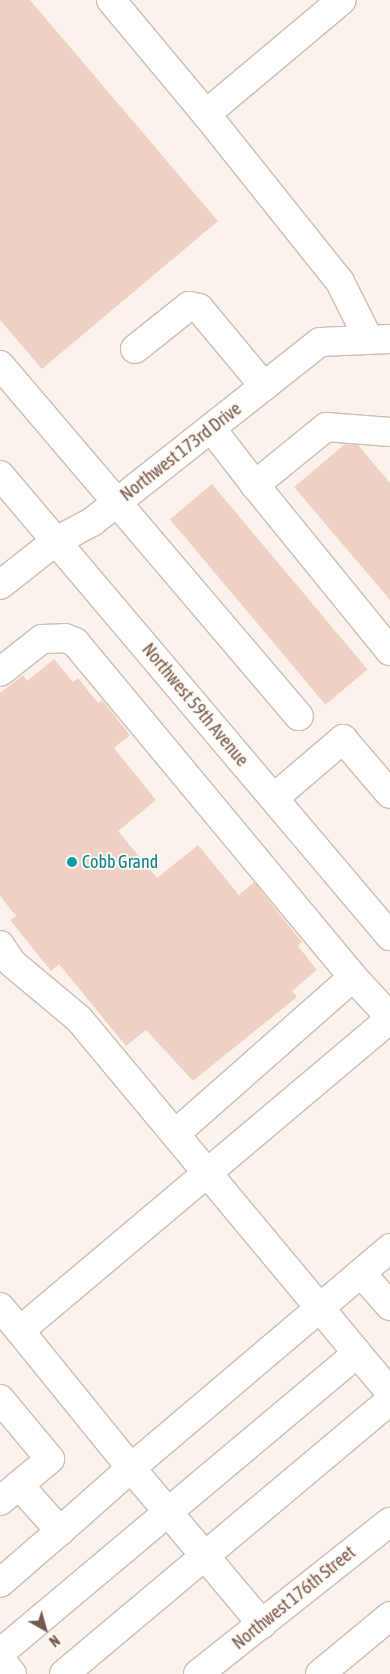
<!DOCTYPE html>
<html>
<head>
<meta charset="utf-8">
<style>
  body { margin:0 }
  #map { position:relative; width:390px; height:1674px; overflow:hidden; background:#fbf3eb; font-family:"Asap Condensed",sans-serif }
  div>[style] { position:absolute }
  [style*='--x'] { left:calc(var(--x)*1px); top:calc(var(--y)*1px); width:calc(var(--w)*1px); rotate:calc(var(--a)*1deg) }
  .building>* { inset:0; background:#efd1c4; transform-origin:0 0 }
  .roads { filter:drop-shadow(1px 0 #cfbdb3) drop-shadow(-1px 0 #cfbdb3) drop-shadow(0 1px #cfbdb3) drop-shadow(0 -1px #cfbdb3) }
  .minor>* { height:28px; margin:-14px; padding:0 14px; transform-origin:14px; border-radius:14px; background:#fff }
  .dots>* { width:14px; height:14px; translate:-50% -50%; box-sizing:border-box; border:2px solid #fef8f1; border-radius:50% }
  span { translate:-50% -50%; white-space:nowrap; text-align:center; line-height:1.15; -webkit-text-stroke:4px #fef8f1; paint-order:stroke }
  .street-label { font-size:18px; color:#75594f }
  .culture-label { font-size:18px; color:#0d838f }
  .left { translate:0 -50%; text-align:left }
  .north { position:absolute; left:20px; top:1604px; width:50px; height:50px; -webkit-text-stroke:4px #fef8f1; paint-order:stroke; rotate:142deg; font-size:14px; font-weight:700; line-height:20px; text-align:center; color:#75594f }
  .north::after { content:''; display:block; margin:auto; width:18px; height:22px; background:#75594f; clip-path:polygon(50% 0,100% 100%,50% 72%,0 100%) }
</style>
</head>
<body>
<div id="map">
  <div class="building">
    <div style="clip-path:polygon(0 0,30px 0,218px 221px,42px 369px,0 320px)"></div>
    <div style="clip-path:polygon(345px 444px,358px 445px,390px 483px,390px 600px,294px 487px)"></div>
    <div style="left:212px;top:484px;width:242px;height:55px;rotate:50deg"></div>
    <div style="clip-path:polygon(54px 659px,73px 682px,78px 678px,98px 703px,102px 700px,130px 735px,114px 748px,156px 800px,118px 831px,157px 878px,198px 845px,239px 895px,254px 882px,302px 942px,298px 946px,317px 970px,292px 991px,297px 997px,193px 1081px,146px 1030px,126px 1046px,59px 964px,51px 971px,10px 920px,16px 916px,0 896px,0 693px,23px 675px,27px 681px)"></div>
  </div>
  <div class="roads">
    <div class="minor">
      <div style="--x:111;--y:0;--w:148;--a:50.2"></div>
      <div style="--x:206;--y:114;--w:177;--a:-40"></div>
      <div style="--x:206;--y:114;--w:215;--a:51.4"></div>
      <div style="--x:340;--y:282;--w:63;--a:63.4"></div>
      <div style="--x:135;--y:349;--w:69;--a:-38.5"></div>
      <div style="--x:189;--y:306;--w:10;--a:11"></div>
      <div style="--x:199;--y:308;--w:102;--a:50.2"></div>
      <div style="--x:0;--y:365;--w:461;--a:49.6"></div>
      <div style="--x:211;--y:428;--w:72;--a:52.3"></div>
      <div style="--x:390;--y:432;--w:64;--a:-175.5"></div>
      <div style="--x:326;--y:427;--w:92;--a:140.8"></div>
      <div style="--x:255;--y:485;--w:214;--a:50.9"></div>
      <div style="--x:0;--y:475;--w:604;--a:49.77"></div>
      <div style="--x:0;--y:585;--w:71;--a:-38.2"></div>
      <div style="--x:56;--y:541;--w:41;--a:-27.8"></div>
      <div style="--x:92;--y:522;--w:290;--a:-38.3"></div>
      <div style="--x:320;--y:342;--w:70;--a:-2.5"></div>
      <div style="--x:0;--y:672;--w:53;--a:-38.2"></div>
      <div style="--x:42;--y:639;--w:23;--a:-2"></div>
      <div style="--x:65;--y:638;--w:11;--a:22"></div>
      <div style="--x:75;--y:642;--w:435;--a:50.3"></div>
      <div style="--x:274;--y:798;--w:91;--a:-40.5"></div>
      <div style="--x:343;--y:739;--w:72;--a:49.5"></div>
      <div style="--x:0;--y:945;--w:22;--a:56"></div>
      <div style="--x:12;--y:963;--w:87;--a:39.9"></div>
      <div style="--x:79;--y:1019;--w:435;--a:50.2"></div>
      <div style="--x:390;--y:1019;--w:484;--a:139.9"></div>
      <div style="--x:20;--y:1331;--w:176;--a:51"></div>
      <div style="--x:131;--y:1468;--w:340;--a:-40.3"></div>
      <div style="--x:175;--y:1134;--w:237;--a:-41.4"></div>
      <div style="--x:353;--y:977;--w:54;--a:47.2"></div>
      <div style="--x:361;--y:1273;--w:44;--a:48.7"></div>
      <div style="--x:0;--y:1307;--w:31;--a:50"></div>
      <div style="--x:0;--y:1399;--w:78;--a:50.2"></div>
      <div style="--x:50;--y:1459;--w:40;--a:140"></div>
      <div style="--x:0;--y:1501;--w:25;--a:-40"></div>
      <div style="--x:19;--y:1485;--w:62;--a:48.3"></div>
      <div style="--x:60;--y:1531;--w:79;--a:139.1"></div>
      <div style="--x:60;--y:1531;--w:95;--a:-41.6"></div>
      <div style="--x:131;--y:1468;--w:204;--a:50"></div>
      <div style="--x:0;--y:1653;--w:466;--a:-40"></div>
      <div style="--x:357;--y:1353;--w:51;--a:49.8"></div>
      <div style="--x:0;--y:1659;--w:19;--a:51"></div>
      <div style="--x:64;--y:1674;--w:426;--a:-40"></div>
      <div style="--x:198;--y:1674;--w:245;--a:-38.4"></div>
      <div style="--x:320;--y:1674;--w:91;--a:-39.6"></div>
    </div>
  </div>
  <div class="dots">
    <div style="left:72px;top:862px;background:#0f9aa8"></div>
  </div>
  <div class="street-label">
    <span style="left:181px;top:452px;rotate:-38deg">Northwest 173rd Drive</span>
    <span style="left:195px;top:705px;rotate:50deg">Northwest 59th Avenue</span>
    <span style="left:294px;top:1598px;rotate:-39deg">Northwest 176th Street</span>
  </div>
  <div class="culture-label">
    <span class="left" style="left:82px;top:862px">Cobb Grand</span>
  </div>
  <div class="north">N</div>
</div>
</body>
</html>
